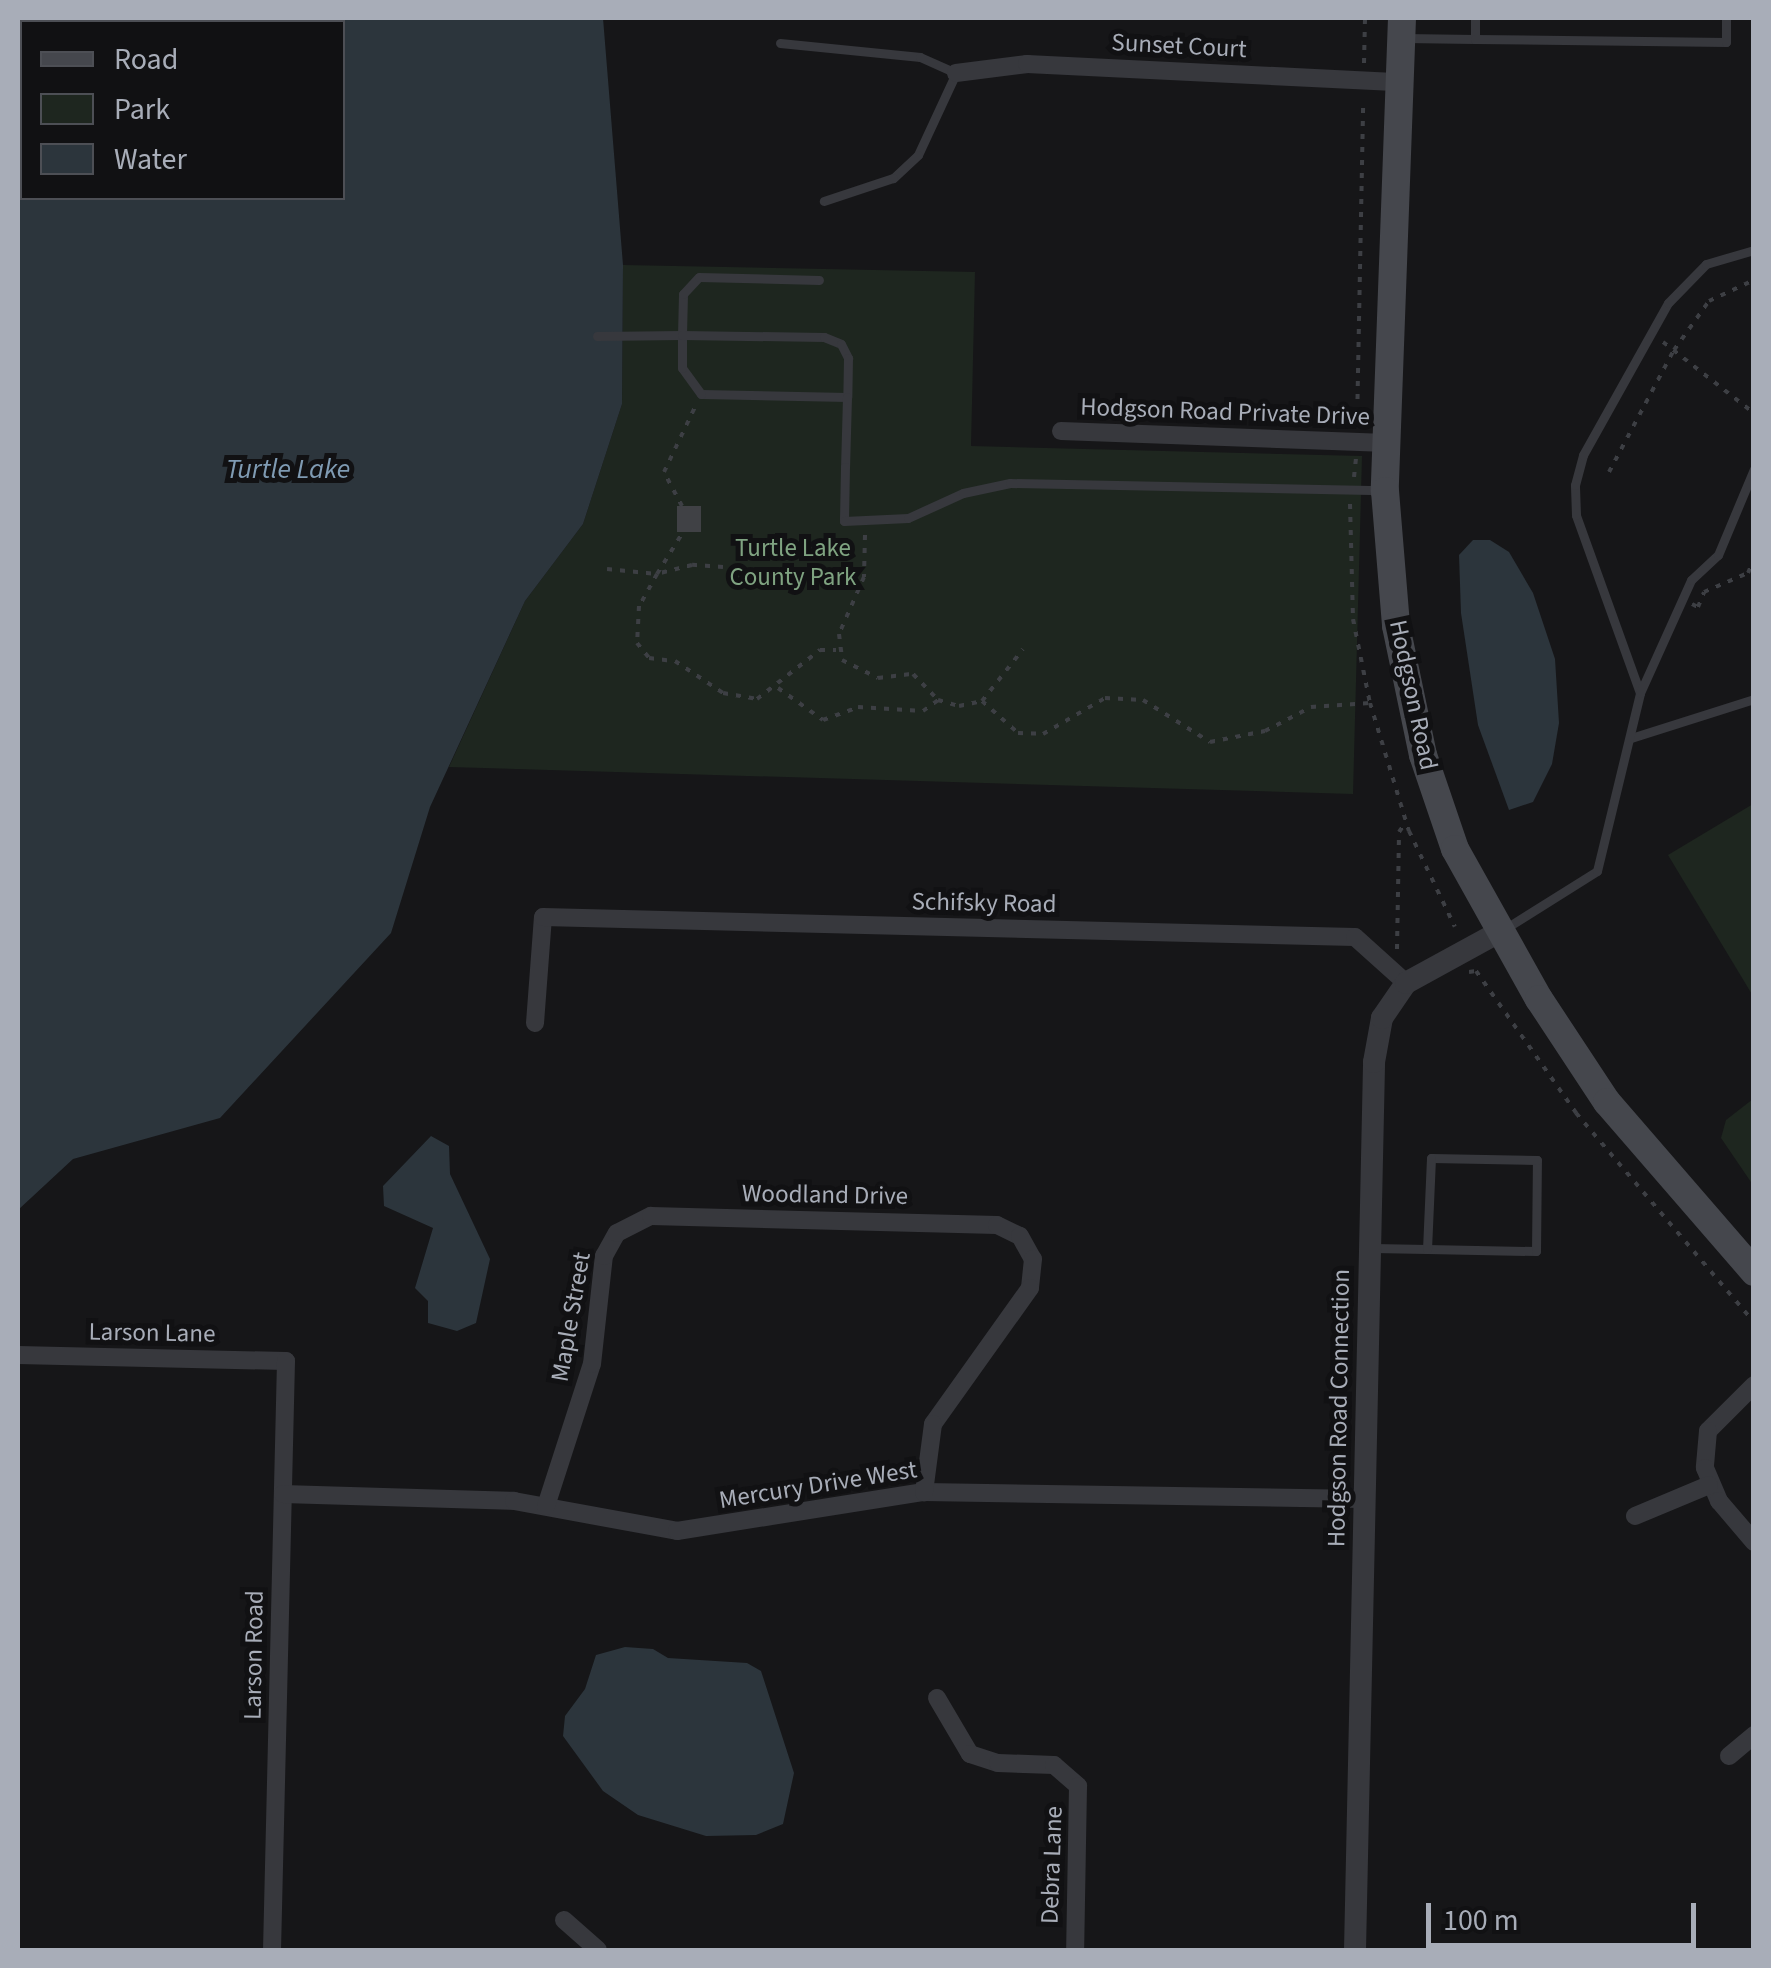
<!DOCTYPE html>
<html>
<head>
<meta charset="utf-8">
<style>
  body { margin:0 }
  #map { position:relative; width:1771px; height:1968px; overflow:hidden; background:#161618; font-family:"Source Sans 3",sans-serif }
  div>[style] { position:absolute }
  [style*='--x'] { left:calc(var(--x)*1px); top:calc(var(--y)*1px); width:calc(var(--w)*1px); rotate:calc(var(--a)*1deg) }
  .green>* { inset:0; background:#1e261f }
  .water>* { inset:0; background:#2c353c }
  .building>* { inset:0; background:#404145; transform-origin:0 0 }
  .path>* { height:4px; margin-top:-2px; transform-origin:0; background:repeating-linear-gradient(90deg,#3d3f44 0 5px,transparent 0 13px) }
  .service>* { height:9px; margin:-4.5px; padding:0 4.5px; transform-origin:4.5px; border-radius:4.5px; background:#37383d }
  .minor>* { height:18px; margin:-9px; padding:0 9px; transform-origin:9px; border-radius:9px; background:#37383d }
  .tertiary>* { height:22px; margin:-11px; padding:0 11px; transform-origin:11px; border-radius:11px; background:#37383d }
  .secondary>* { height:28px; margin:-14px; padding:0 14px; transform-origin:14px; border-radius:14px; background:#45474d }
  span { translate:-50% -50%; white-space:nowrap; text-align:center; line-height:1.15; -webkit-text-stroke:10px #111113; paint-order:stroke }
  .street-label { font-size:25px; color:#a8adb8 }
  .park-label { font-size:25px; color:#7fa381 }
  .water-label { font-size:28px; color:#7f9bb3; font-style:italic }
  .frame { position:absolute; inset:0; border:20px solid #a8adb8; pointer-events:none }
  .legend { position:absolute; left:20px; top:20px; width:325px; height:180px; box-sizing:border-box; background:#111113; border:2px solid #4d4f55; margin:0; padding:12px 18px; list-style:none; font-size:30px; color:#a8adb8 }
  .legend li { display:flex; align-items:center; gap:20px; height:50px }
  .legend b { width:50px; border:2px solid #4d4f55 }
  .scale { position:absolute; left:1426px; top:1903px; width:270px; height:45px; box-sizing:border-box; border:5px solid #a8adb8; border-top:0; padding-left:12px; font-size:30px; line-height:35px; white-space:nowrap; color:#a8adb8; -webkit-text-stroke:8px #111113; paint-order:stroke }
</style>
</head>
<body>
<div id="map">
  <div class="green">
    <div style="clip-path:polygon(623px 265px,975px 272px,971px 446px,1362px 456px,1353px 794px,449px 767px,525px 601px,583px 524px,622px 404px)"></div>
    <div style="clip-path:polygon(1753px 804px,1753px 996px,1668px 855px)"></div>
    <div style="clip-path:polygon(1753px 1099px,1753px 1185px,1721px 1138px,1726px 1120px)"></div>
  </div>
  <div class="water">
    <div style="clip-path:polygon(evenodd,18px 18px,603px 18px,623px 265px,622px 404px,583px 524px,525px 601px,430px 807px,391px 933px,220px 1118px,73px 1159px,18px 1210px,18px 18px,22px 22px,342px 22px,342px 198px,22px 198px,22px 22px)"></div>
    <div style="clip-path:polygon(1473px 540px,1490px 540px,1509px 552px,1533px 593px,1555px 659px,1559px 723px,1552px 764px,1533px 802px,1509px 810px,1478px 725px,1461px 613px,1459px 555px)"></div>
    <div style="clip-path:polygon(431px 1136px,449px 1146px,450px 1174px,490px 1259px,476px 1323px,457px 1331px,428px 1323px,428px 1301px,415px 1288px,433px 1228px,384px 1206px,383px 1186px)"></div>
    <div style="clip-path:polygon(625px 1647px,653px 1649px,668px 1658px,747px 1663px,761px 1671px,794px 1773px,783px 1824px,756px 1835px,706px 1836px,638px 1815px,603px 1791px,563px 1736px,565px 1716px,585px 1689px,596px 1655px)"></div>
  </div>
  <div class="building">
    <div style="left:677px;top:506px;width:24px;height:26px"></div>
  </div>
  <div class="path">
    <div style="--x:1364;--y:63;--w:45;--a:-88.7"></div>
    <div style="--x:1663;--y:342;--w:115;--a:38"></div>
    <div style="--x:1357;--y:425;--w:325;--a:-88.9"></div>
    <div style="--x:1609;--y:472;--w:138;--a:-62"></div>
    <div style="--x:1674;--y:350;--w:60;--a:-54.5"></div>
    <div style="--x:1709;--y:301;--w:50;--a:-25"></div>
    <div style="--x:1354;--y:477;--w:19;--a:-84"></div>
    <div style="--x:1350;--y:504;--w:115;--a:88.5"></div>
    <div style="--x:1353;--y:619;--w:86;--a:78.6"></div>
    <div style="--x:1370;--y:703;--w:134;--a:73.1"></div>
    <div style="--x:1409;--y:831;--w:106;--a:64.4"></div>
    <div style="--x:682;--y:506;--w:38;--a:-118"></div>
    <div style="--x:664;--y:472;--w:72;--a:-64.5"></div>
    <div style="--x:865;--y:535;--w:42;--a:91.4"></div>
    <div style="--x:864;--y:577;--w:62;--a:113.7"></div>
    <div style="--x:839;--y:634;--w:26;--a:83"></div>
    <div style="--x:842;--y:660;--w:40;--a:26.6"></div>
    <div style="--x:878;--y:678;--w:35;--a:-7"></div>
    <div style="--x:913;--y:674;--w:36;--a:46"></div>
    <div style="--x:938;--y:700;--w:22;--a:16"></div>
    <div style="--x:959;--y:706;--w:24;--a:-12"></div>
    <div style="--x:982;--y:701;--w:48;--a:41.6"></div>
    <div style="--x:1018;--y:733;--w:25;--a:2"></div>
    <div style="--x:1043;--y:734;--w:72;--a:-30.1"></div>
    <div style="--x:1105;--y:698;--w:38;--a:3"></div>
    <div style="--x:1143;--y:700;--w:79;--a:32.1"></div>
    <div style="--x:1210;--y:742;--w:56;--a:-11.3"></div>
    <div style="--x:1265;--y:731;--w:52;--a:-27.6"></div>
    <div style="--x:1311;--y:707;--w:59;--a:-3.9"></div>
    <div style="--x:723;--y:567;--w:31;--a:-176"></div>
    <div style="--x:692;--y:565;--w:36;--a:166"></div>
    <div style="--x:657;--y:574;--w:37;--a:119"></div>
    <div style="--x:639;--y:606;--w:37;--a:93"></div>
    <div style="--x:637;--y:643;--w:19;--a:51"></div>
    <div style="--x:649;--y:658;--w:26;--a:7"></div>
    <div style="--x:675;--y:661;--w:58;--a:33.7"></div>
    <div style="--x:723;--y:693;--w:35;--a:10"></div>
    <div style="--x:757;--y:699;--w:80;--a:-37.9"></div>
    <div style="--x:820;--y:650;--w:16;--a:0"></div>
    <div style="--x:607;--y:569;--w:50;--a:5.7"></div>
    <div style="--x:657;--y:574;--w:49;--a:-58.2"></div>
    <div style="--x:1692;--y:604;--w:7;--a:27"></div>
    <div style="--x:1698;--y:607;--w:16;--a:-68"></div>
    <div style="--x:1704;--y:592;--w:48;--a:-23.4"></div>
    <div style="--x:1748;--y:573;--w:15;--a:-67"></div>
    <div style="--x:778;--y:688;--w:55;--a:35.4"></div>
    <div style="--x:823;--y:720;--w:37;--a:-20"></div>
    <div style="--x:858;--y:707;--w:65;--a:3.5"></div>
    <div style="--x:923;--y:711;--w:19;--a:-36"></div>
    <div style="--x:982;--y:701;--w:66;--a:-51.7"></div>
    <div style="--x:1397;--y:949;--w:117;--a:-89"></div>
    <div style="--x:1399;--y:832;--w:12;--a:-55"></div>
    <div style="--x:1469;--y:972;--w:7;--a:-8"></div>
    <div style="--x:1476;--y:971;--w:174;--a:54.8"></div>
    <div style="--x:1576;--y:1113;--w:275;--a:49.6"></div>
  </div>
  <div class="service">
    <div style="--x:1404;--y:38;--w:71;--a:0.8"></div>
    <div style="--x:1475;--y:39;--w:21;--a:-90"></div>
    <div style="--x:1475;--y:39;--w:251;--a:0.7"></div>
    <div style="--x:1726;--y:42;--w:24;--a:-90"></div>
    <div style="--x:780;--y:43;--w:141;--a:5.7"></div>
    <div style="--x:920;--y:57;--w:39;--a:24"></div>
    <div style="--x:956;--y:73;--w:90;--a:114.9"></div>
    <div style="--x:918;--y:155;--w:34;--a:137"></div>
    <div style="--x:893;--y:178;--w:73;--a:161.6"></div>
    <div style="--x:597;--y:336;--w:85;--a:-0.7"></div>
    <div style="--x:682;--y:335;--w:41;--a:-88.6"></div>
    <div style="--x:683;--y:294;--w:23;--a:-47"></div>
    <div style="--x:699;--y:277;--w:120;--a:1.4"></div>
    <div style="--x:847;--y:397;--w:146;--a:-178.8"></div>
    <div style="--x:701;--y:394;--w:32;--a:-126"></div>
    <div style="--x:682;--y:368;--w:33;--a:-90"></div>
    <div style="--x:682;--y:335;--w:142;--a:0.8"></div>
    <div style="--x:824;--y:337;--w:18;--a:22"></div>
    <div style="--x:841;--y:344;--w:16;--a:63"></div>
    <div style="--x:848;--y:358;--w:39;--a:91"></div>
    <div style="--x:847;--y:397;--w:70;--a:91.6"></div>
    <div style="--x:845;--y:467;--w:54;--a:91.1"></div>
    <div style="--x:844;--y:521;--w:64;--a:-2.7"></div>
    <div style="--x:908;--y:518;--w:60;--a:-24.4"></div>
    <div style="--x:963;--y:493;--w:48;--a:-12"></div>
    <div style="--x:1010;--y:483;--w:373;--a:1.1"></div>
    <div style="--x:1640;--y:693;--w:189;--a:-109.8"></div>
    <div style="--x:1576;--y:515;--w:30;--a:-92"></div>
    <div style="--x:1575;--y:485;--w:31;--a:-75"></div>
    <div style="--x:1583;--y:455;--w:174;--a:-60.8"></div>
    <div style="--x:1668;--y:303;--w:54;--a:-45.7"></div>
    <div style="--x:1706;--y:264;--w:50;--a:-16.3"></div>
    <div style="--x:1631;--y:738;--w:129;--a:-17.6"></div>
    <div style="--x:1503;--y:930;--w:111;--a:-32.1"></div>
    <div style="--x:1597;--y:871;--w:183;--a:-76.4"></div>
    <div style="--x:1640;--y:693;--w:124;--a:-65.7"></div>
    <div style="--x:1691;--y:580;--w:37;--a:-43"></div>
    <div style="--x:1718;--y:555;--w:93;--a:-67.3"></div>
    <div style="--x:1373;--y:1248;--w:54;--a:1.1"></div>
    <div style="--x:1427;--y:1249;--w:109;--a:1.1"></div>
    <div style="--x:1536;--y:1251;--w:91;--a:-89.4"></div>
    <div style="--x:1537;--y:1160;--w:106;--a:-178.9"></div>
    <div style="--x:1431;--y:1158;--w:91;--a:92.5"></div>
  </div>
  <div class="minor">
    <div style="--x:956;--y:73;--w:72;--a:-7.2"></div>
    <div style="--x:1027;--y:64;--w:373;--a:2.8"></div>
    <div style="--x:1061;--y:431;--w:326;--a:2.1"></div>
    <div style="--x:535;--y:1023;--w:106;--a:-85.7"></div>
    <div style="--x:543;--y:917;--w:812;--a:1.41"></div>
    <div style="--x:1355;--y:937;--w:69;--a:42"></div>
    <div style="--x:18;--y:1355;--w:268;--a:1.3"></div>
    <div style="--x:286;--y:1361;--w:589;--a:91.36"></div>
    <div style="--x:1754;--y:1385;--w:65;--a:135"></div>
    <div style="--x:1708;--y:1431;--w:37;--a:95"></div>
    <div style="--x:1705;--y:1468;--w:36;--a:67"></div>
    <div style="--x:1719;--y:1501;--w:54;--a:49.5"></div>
    <div style="--x:283;--y:1494;--w:231;--a:1.7"></div>
    <div style="--x:514;--y:1501;--w:166;--a:10.4"></div>
    <div style="--x:677;--y:1531;--w:250;--a:-9"></div>
    <div style="--x:924;--y:1492;--w:441;--a:0.9"></div>
    <div style="--x:546;--y:1506;--w:149;--a:-72.1"></div>
    <div style="--x:592;--y:1364;--w:109;--a:-83.7"></div>
    <div style="--x:604;--y:1256;--w:26;--a:-61"></div>
    <div style="--x:617;--y:1233;--w:38;--a:-27"></div>
    <div style="--x:651;--y:1216;--w:346;--a:1.5"></div>
    <div style="--x:997;--y:1225;--w:25;--a:26"></div>
    <div style="--x:1020;--y:1236;--w:26;--a:61"></div>
    <div style="--x:1033;--y:1259;--w:29;--a:96"></div>
    <div style="--x:1030;--y:1288;--w:167;--a:125.5"></div>
    <div style="--x:933;--y:1424;--w:69;--a:97.5"></div>
    <div style="--x:1635;--y:1516;--w:80;--a:-22.7"></div>
    <div style="--x:937;--y:1698;--w:65;--a:59.5"></div>
    <div style="--x:970;--y:1754;--w:29;--a:18"></div>
    <div style="--x:998;--y:1763;--w:56;--a:2"></div>
    <div style="--x:1054;--y:1765;--w:32;--a:41"></div>
    <div style="--x:1078;--y:1786;--w:164;--a:91"></div>
    <div style="--x:1729;--y:1756;--w:33;--a:-40"></div>
    <div style="--x:564;--y:1920;--w:45;--a:41.4"></div>
  </div>
  <div class="tertiary">
    <div style="--x:1355;--y:1950;--w:888;--a:-88.77"></div>
    <div style="--x:1374;--y:1062;--w:45;--a:-79.7"></div>
    <div style="--x:1382;--y:1018;--w:42;--a:-55.6"></div>
    <div style="--x:1406;--y:983;--w:108;--a:-28.7"></div>
  </div>
  <div class="secondary">
    <div style="--x:1402;--y:18;--w:473;--a:92.1"></div>
    <div style="--x:1385;--y:491;--w:135;--a:85.3"></div>
    <div style="--x:1396;--y:626;--w:132;--a:78.2"></div>
    <div style="--x:1423;--y:755;--w:99;--a:71.2"></div>
    <div style="--x:1455;--y:849;--w:172;--a:60.8"></div>
    <div style="--x:1539;--y:999;--w:123;--a:56.6"></div>
    <div style="--x:1607;--y:1102;--w:225;--a:49.1"></div>
  </div>
  <div class="street-label">
    <span style="left:1179px;top:46px;rotate:3deg">Sunset Court</span>
    <span style="left:1225px;top:412px;rotate:2deg">Hodgson Road Private Drive</span>
    <span style="left:1413px;top:695px;rotate:78deg">Hodgson Road</span>
    <span style="left:984px;top:903px;rotate:1deg">Schifsky Road</span>
    <span style="left:825px;top:1195px;rotate:1deg">Woodland Drive</span>
    <span style="left:571px;top:1317px;rotate:-80deg">Maple Street</span>
    <span style="left:152px;top:1333px;rotate:1deg">Larson Lane</span>
    <span style="left:1339px;top:1408px;rotate:-89deg">Hodgson Road Connection</span>
    <span style="left:818px;top:1485px;rotate:-9deg">Mercury Drive West</span>
    <span style="left:254px;top:1655px;rotate:-89deg">Larson Road</span>
    <span style="left:1052px;top:1865px;rotate:-88deg">Debra Lane</span>
  </div>
  <div class="park-label">
    <span style="left:793px;top:563px">Turtle Lake<br>County Park</span>
  </div>
  <div class="water-label">
    <span style="left:288px;top:469px">Turtle Lake</span>
  </div>
  <div class="frame"></div>
  <ul class="legend">
  <li><b style="height:12px;background:#45474d"></b>Road</li>
  <li><b style="height:28px;background:#1e261f"></b>Park</li>
  <li><b style="height:28px;background:#2c353c"></b>Water</li>
  </ul>
  <div class="scale">100 m</div>
</div>
</body>
</html>
